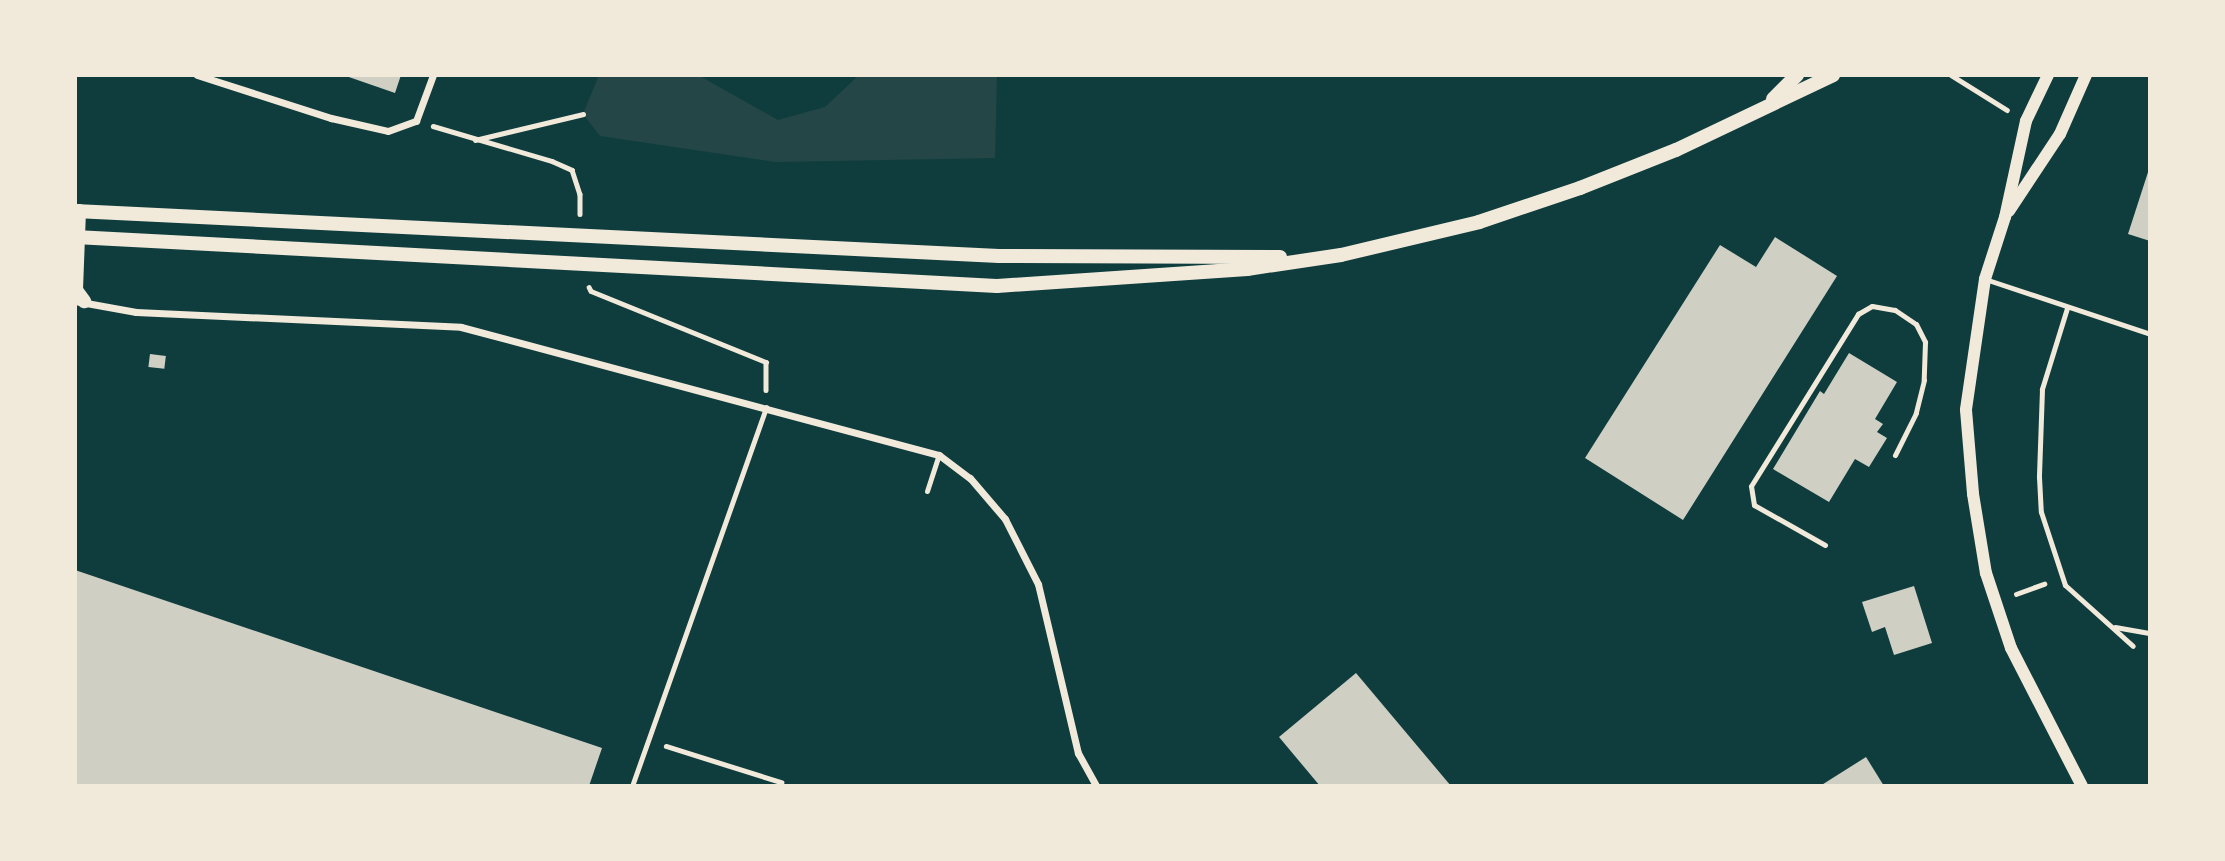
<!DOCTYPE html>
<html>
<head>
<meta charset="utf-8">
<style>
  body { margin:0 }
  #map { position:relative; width:2225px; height:861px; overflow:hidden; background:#0f3d3e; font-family:Montserrat,sans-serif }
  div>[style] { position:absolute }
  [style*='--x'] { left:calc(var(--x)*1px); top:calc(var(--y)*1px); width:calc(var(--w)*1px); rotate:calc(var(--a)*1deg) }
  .green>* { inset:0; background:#244646 }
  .building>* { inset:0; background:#cfcfc3; transform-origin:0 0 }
  .path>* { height:4.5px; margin:-2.25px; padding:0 2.25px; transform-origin:2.25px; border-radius:2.25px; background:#f1e9da }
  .service>* { height:5px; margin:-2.5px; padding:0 2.5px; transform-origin:2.5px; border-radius:2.5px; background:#f1e9da }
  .minor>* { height:7px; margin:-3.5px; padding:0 3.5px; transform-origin:3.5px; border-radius:3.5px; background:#f1e9da }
  .tertiary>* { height:12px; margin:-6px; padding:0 6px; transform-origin:6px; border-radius:6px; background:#f1e9da }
  .secondary>* { height:14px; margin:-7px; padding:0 7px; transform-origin:7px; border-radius:7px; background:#f1e9da }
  span { translate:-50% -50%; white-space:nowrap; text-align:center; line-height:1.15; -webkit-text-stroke:7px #f1e9da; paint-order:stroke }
  .frame { position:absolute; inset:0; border:77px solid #f1e9da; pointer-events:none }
</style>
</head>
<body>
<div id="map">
  <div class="green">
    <div style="clip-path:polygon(599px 75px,698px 75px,778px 120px,825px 107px,859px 75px,997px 75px,995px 158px,776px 162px,600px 136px,583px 114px)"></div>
  </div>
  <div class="building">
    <div style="clip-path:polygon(343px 75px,401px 75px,395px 93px)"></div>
    <div style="clip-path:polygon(2150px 166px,2150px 241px,2128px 234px)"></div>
    <div style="clip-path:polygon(1775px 237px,1837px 276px,1683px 520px,1585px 458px,1720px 245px,1756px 267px)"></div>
    <div style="clip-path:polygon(1849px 353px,1897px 382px,1875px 419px,1883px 424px,1877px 432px,1887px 438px,1869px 467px,1855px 459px,1829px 502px,1773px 469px,1820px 391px,1824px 394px)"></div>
    <div style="left:150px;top:354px;width:16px;height:13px;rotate:7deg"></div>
    <div style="clip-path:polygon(75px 570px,602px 748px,589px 786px,75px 786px)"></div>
    <div style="clip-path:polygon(1914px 586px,1932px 643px,1894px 655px,1885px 627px,1872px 632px,1862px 602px)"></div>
    <div style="clip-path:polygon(1356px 673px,1451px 786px,1320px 786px,1279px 737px)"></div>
    <div style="clip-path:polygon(1866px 757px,1884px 786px,1820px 786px)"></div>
  </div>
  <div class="path">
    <div style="--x:1951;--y:75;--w:66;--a:32"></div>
    <div style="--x:433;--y:126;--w:124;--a:16.4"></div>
    <div style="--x:552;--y:161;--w:22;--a:24"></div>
    <div style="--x:572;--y:170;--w:25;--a:72"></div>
    <div style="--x:580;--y:194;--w:20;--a:90"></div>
    <div style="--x:475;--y:140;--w:111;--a:-13.5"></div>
    <div style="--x:589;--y:287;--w:4;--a:63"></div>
    <div style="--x:591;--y:291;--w:189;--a:22.1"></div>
    <div style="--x:766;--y:362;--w:28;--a:90"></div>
    <div style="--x:2016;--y:594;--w:30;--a:-20"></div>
    <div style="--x:666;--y:746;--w:121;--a:17.4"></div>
  </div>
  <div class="service">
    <div style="--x:1985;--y:279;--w:174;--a:18.4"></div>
    <div style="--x:2067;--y:308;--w:85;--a:107.2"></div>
    <div style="--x:2042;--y:389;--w:88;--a:92"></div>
    <div style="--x:2039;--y:477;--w:35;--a:87"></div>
    <div style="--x:2041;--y:512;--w:77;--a:71.8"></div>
    <div style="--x:2065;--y:585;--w:91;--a:41.9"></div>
    <div style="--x:927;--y:491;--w:38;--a:-72"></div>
    <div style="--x:1825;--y:545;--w:81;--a:-150.6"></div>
    <div style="--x:1754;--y:505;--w:19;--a:-99"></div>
    <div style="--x:1751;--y:486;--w:203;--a:-58.1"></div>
    <div style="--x:1858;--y:314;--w:16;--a:-30"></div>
    <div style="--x:1872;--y:306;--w:23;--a:10"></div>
    <div style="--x:1895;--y:310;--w:25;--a:34"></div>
    <div style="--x:1916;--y:324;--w:20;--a:63"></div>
    <div style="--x:1925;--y:342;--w:38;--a:92"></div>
    <div style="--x:1924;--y:380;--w:34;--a:104"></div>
    <div style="--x:1916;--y:413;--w:47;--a:116.6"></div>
    <div style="--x:2115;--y:627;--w:36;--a:10"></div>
    <div style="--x:632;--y:786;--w:402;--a:-70.5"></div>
  </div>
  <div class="minor">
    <div style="--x:197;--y:75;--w:141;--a:17.8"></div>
    <div style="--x:331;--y:118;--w:58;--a:12.8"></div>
    <div style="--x:388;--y:131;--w:30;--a:-20"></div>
    <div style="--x:416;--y:121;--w:49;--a:-69.7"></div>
    <div style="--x:75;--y:301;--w:62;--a:10.2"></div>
    <div style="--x:136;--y:312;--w:325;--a:2.6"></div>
    <div style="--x:461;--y:327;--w:495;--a:15"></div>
    <div style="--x:939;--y:455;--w:39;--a:37"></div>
    <div style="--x:970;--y:478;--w:54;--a:49.5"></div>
    <div style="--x:1005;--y:519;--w:73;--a:63.1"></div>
    <div style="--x:1038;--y:584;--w:174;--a:76.7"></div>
    <div style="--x:1078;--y:753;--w:38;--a:61"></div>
  </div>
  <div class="tertiary">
    <div style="--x:2048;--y:75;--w:51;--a:115.6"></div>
    <div style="--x:2026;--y:121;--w:98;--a:102.3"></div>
    <div style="--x:2005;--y:217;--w:65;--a:107.9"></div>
    <div style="--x:1985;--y:279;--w:132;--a:98.3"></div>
    <div style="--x:1966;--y:410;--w:84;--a:85.2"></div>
    <div style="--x:1973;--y:494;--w:80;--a:80.7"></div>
    <div style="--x:1986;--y:573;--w:79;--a:71.6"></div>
    <div style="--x:2011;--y:648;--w:155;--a:62.8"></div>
    <div style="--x:2009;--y:211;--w:92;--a:-56.5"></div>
    <div style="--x:2060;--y:134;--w:64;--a:-66.2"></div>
  </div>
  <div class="secondary">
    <div style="--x:1773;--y:99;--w:34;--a:-45"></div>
    <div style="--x:75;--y:211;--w:925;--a:2.79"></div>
    <div style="--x:999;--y:256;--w:281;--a:0.2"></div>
    <div style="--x:79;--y:211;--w:79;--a:92.2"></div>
    <div style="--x:76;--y:290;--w:14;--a:54"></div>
    <div style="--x:75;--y:237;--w:923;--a:3.04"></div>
    <div style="--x:997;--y:286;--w:251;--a:-3.9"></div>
    <div style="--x:1247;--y:269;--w:95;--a:-8.5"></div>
    <div style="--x:1341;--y:255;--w:142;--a:-13.4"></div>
    <div style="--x:1479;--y:222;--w:107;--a:-18.6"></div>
    <div style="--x:1580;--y:188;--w:103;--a:-21.6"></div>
    <div style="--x:1676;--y:150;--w:174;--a:-25.5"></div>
  </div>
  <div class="frame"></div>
</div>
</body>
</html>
